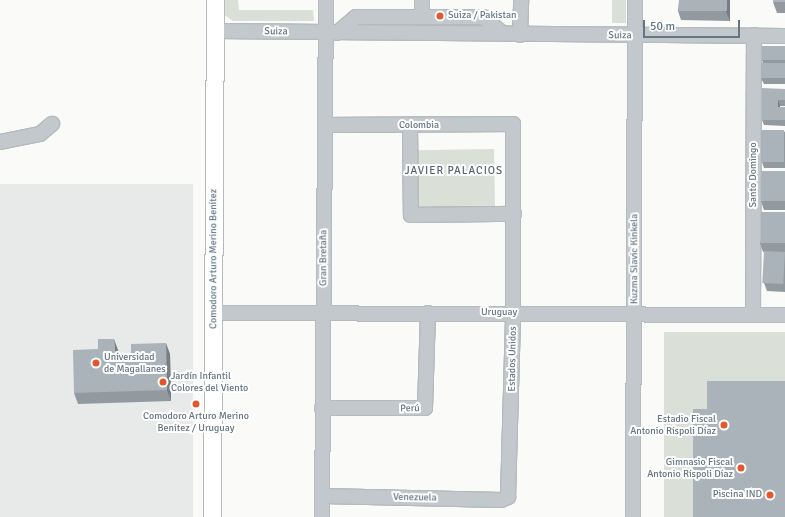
<!DOCTYPE html>
<html>
<head>
<meta charset="utf-8">
<style>
  body { margin:0 }
  #map { position:relative; width:785px; height:517px; overflow:hidden; background:#fafaf8; font-family:Signika,sans-serif }
  div>[style] { position:absolute }
  [style*='--x'] { left:calc(var(--x)*1px); top:calc(var(--y)*1px); width:calc(var(--w)*1px); rotate:calc(var(--a)*1deg) }
  .built>* { inset:0; background:#e8e9e9; transform-origin:0 0 }
  .green>* { inset:0; background:#dadfd7; transform-origin:0 0 }
  .roads { filter:drop-shadow(1px 0 #b5babe) drop-shadow(-1px 0 #b5babe) drop-shadow(0 1px #b5babe) drop-shadow(0 -1px #b5babe) }
  .minor>* { height:14px; margin:-7px; padding:0 7px; transform-origin:7px; border-radius:7px; background:#c3c8cc }
  .major>* { height:17px; margin:-8.5px; padding:0 8.5px; transform-origin:8.5px; border-radius:8.5px; background:#fff }
  .wall>* { inset:0; background:#929a9f }
  .shaded-wall>* { inset:0; background:#777d82 }
  .building>* { inset:0; background:#aab3b9; transform-origin:0 0 }
  .dots>* { width:11px; height:11px; translate:-50% -50%; box-sizing:border-box; border:2px solid #fff; border-radius:50% }
  span { translate:-50% -50%; white-space:nowrap; text-align:center; line-height:1.15; -webkit-text-stroke:4px #fff; paint-order:stroke }
  .poi-label { font-size:10px; color:#657683 }
  .left { translate:0 -50%; text-align:left }
  .right { translate:-100% -50%; text-align:right }
  .street-label { font-size:10px; color:#657683 }
  .neighbourhood-label { font-size:11px; color:#57646e; letter-spacing:1px }
  .scale { position:absolute; left:643px; top:20px; width:97px; height:18px; box-sizing:border-box; border:2px solid #657683; border-top:0; padding-left:5px; font-size:12px; line-height:14px; white-space:nowrap; color:#657683; -webkit-text-stroke:3px #fff; paint-order:stroke }
</style>
</head>
<body>
<div id="map">
  <div class="built">
    <div style="left:193px;top:184px;width:333px;height:195px;rotate:90deg"></div>
  </div>
  <div class="green">
    <div style="clip-path:polygon(223px 0,238px 0,239px 10px,313px 10px,314px 21px,233px 21px,223px 14px)"></div>
    <div style="left:612px;top:0;width:14px;height:23px"></div>
    <div style="left:494px;top:149px;width:59px;height:76px;rotate:89deg"></div>
    <div style="left:664px;top:332px;width:121px;height:185px"></div>
  </div>
  <div class="roads">
    <div class="minor">
      <div style="--x:422;--y:17;--w:17;--a:-90"></div>
      <div style="--x:216;--y:31;--w:569;--a:0.5"></div>
      <div style="--x:337;--y:33;--w:25;--a:-40"></div>
      <div style="--x:356;--y:17;--w:127;--a:0"></div>
      <div style="--x:483;--y:17;--w:26;--a:40"></div>
      <div style="--x:520;--y:35;--w:35;--a:-88"></div>
      <div style="--x:410;--y:126;--w:89;--a:89.4"></div>
      <div style="--x:411;--y:215;--w:103;--a:-0.6"></div>
      <div style="--x:0;--y:142;--w:41;--a:-11.3"></div>
      <div style="--x:40;--y:134;--w:16;--a:-40"></div>
      <div style="--x:213;--y:313;--w:572;--a:0.2"></div>
      <div style="--x:753;--y:315;--w:280;--a:-89.8"></div>
      <div style="--x:322;--y:408;--w:103;--a:0"></div>
      <div style="--x:425;--y:408;--w:95;--a:-88.2"></div>
      <div style="--x:322;--y:496;--w:179;--a:1.3"></div>
      <div style="--x:501;--y:500;--w:8;--a:-23"></div>
      <div style="--x:508;--y:497;--w:184;--a:-88.4"></div>
      <div style="--x:513;--y:313;--w:189;--a:-90"></div>
      <div style="--x:513;--y:124;--w:188;--a:179.7"></div>
      <div style="--x:322;--y:517;--w:517;--a:-89.56"></div>
      <div style="--x:633;--y:517;--w:517;--a:-89.78"></div>
    </div>
    <div class="major">
      <div style="--x:212;--y:517;--w:517;--a:-89.67"></div>
    </div>
  </div>
  <div class="wall">
    <div style="clip-path:polygon(679px 0,730px 0,730px 21px,681px 20px,678px 11px)"></div>
    <div style="clip-path:polygon(785px 0,785px 13px,777px 13px,773px 2px)"></div>
    <div style="clip-path:polygon(785px 46px,785px 84px,764px 84px,761px 78px,763px 64px,762px 60px)"></div>
    <div style="clip-path:polygon(785px 89px,785px 106px,780px 106px,780px 107px,785px 107px,785px 126px,764px 125px,762px 120px)"></div>
    <div style="clip-path:polygon(785px 131px,785px 168px,764px 168px,762px 162px)"></div>
    <div style="clip-path:polygon(785px 171px,785px 210px,764px 210px,761px 201px)"></div>
    <div style="clip-path:polygon(785px 212px,785px 292px,767px 291px,764px 283px,764px 252px,763px 252px,760px 243px)"></div>
    <div style="clip-path:polygon(118px 350px,118px 356px,170px 354px,171px 401px,78px 404px,74px 393px)"></div>
  </div>
  <div class="shaded-wall">
    <div style="clip-path:polygon(727px 0,730px 0,730px 21px,726px 12px)"></div>
    <div style="clip-path:polygon(778px 100px,780px 106px,780px 113px,778px 107px)"></div>
    <div style="clip-path:polygon(114px 339px,118px 350px,119px 367px,115px 356px)"></div>
    <div style="clip-path:polygon(166px 343px,170px 354px,171px 401px,167px 390px)"></div>
  </div>
  <div class="building">
    <div style="left:679px;top:0;width:48px;height:11px"></div>
    <div style="left:773px;top:0;width:12px;height:2px"></div>
    <div style="left:762px;top:46px;width:23px;height:14px"></div>
    <div style="left:785px;top:63px;width:15px;height:24px;rotate:90deg"></div>
    <div style="clip-path:polygon(762px 88px,785px 89px,785px 100px,778px 100px,778px 107px,785px 107px,785px 120px,762px 120px)"></div>
    <div style="left:761px;top:130px;width:23px;height:32px"></div>
    <div style="left:761px;top:171px;width:24px;height:30px"></div>
    <div style="left:761px;top:212px;width:24px;height:31px"></div>
    <div style="left:764px;top:251px;width:21px;height:32px;rotate:3deg"></div>
    <div style="clip-path:polygon(98px 339px,114px 339px,115px 356px,131px 355px,131px 344px,166px 343px,167px 390px,74px 393px,73px 350px,98px 349px)"></div>
    <div style="clip-path:polygon(707px 381px,785px 381px,785px 517px,693px 517px,693px 409px,707px 409px)"></div>
  </div>
  <div class="dots">
    <div style="left:440px;top:16px;background:#e4572e"></div>
    <div style="left:96px;top:363px;background:#e4572e"></div>
    <div style="left:163px;top:382px;background:#e4572e"></div>
    <div style="left:196px;top:404px;background:#e4572e"></div>
    <div style="left:724px;top:425px;background:#e4572e"></div>
    <div style="left:741px;top:468px;background:#e4572e"></div>
    <div style="left:770px;top:495px;background:#e4572e"></div>
  </div>
  <div class="poi-label">
    <span class="left" style="left:448px;top:16px">Suiza / Pakistan</span>
    <span class="left" style="left:104px;top:363px">Universidad<br>de Magallanes</span>
    <span class="left" style="left:171px;top:382px">Jardín Infantil<br>Colores del Viento</span>
    <span style="left:196px;top:422px">Comodoro Arturo Merino<br>Benítez / Uruguay</span>
    <span class="right" style="left:716px;top:425px">Estadio Fiscal<br>Antonio Ríspoli Díaz</span>
    <span class="right" style="left:733px;top:468px">Gimnasio Fiscal<br>Antonio Ríspoli Díaz</span>
    <span class="right" style="left:762px;top:495px">Piscina IND</span>
  </div>
  <div class="street-label">
    <span style="left:276px;top:32px;rotate:1deg">Suiza</span>
    <span style="left:620px;top:36px;rotate:1deg">Suiza</span>
    <span style="left:419px;top:126px">Colombia</span>
    <span style="left:754px;top:175px;rotate:-90deg">Santo Domingo</span>
    <span style="left:324px;top:258px;rotate:-90deg">Gran Bretaña</span>
    <span style="left:214px;top:259px;rotate:-90deg">Comodoro Arturo Merino Benítez</span>
    <span style="left:635px;top:259px;rotate:-90deg">Kuzma Slavic Kinkela</span>
    <span style="left:499px;top:313px">Uruguay</span>
    <span style="left:513px;top:359px;rotate:-89deg">Estados Unidos</span>
    <span style="left:410px;top:409px;rotate:-1deg">Perú</span>
    <span style="left:415px;top:498px;rotate:1deg">Venezuela</span>
  </div>
  <div class="neighbourhood-label">
    <span style="left:454px;top:171px">JAVIER PALACIOS</span>
  </div>
  <div class="scale">50 m</div>
</div>
</body>
</html>
